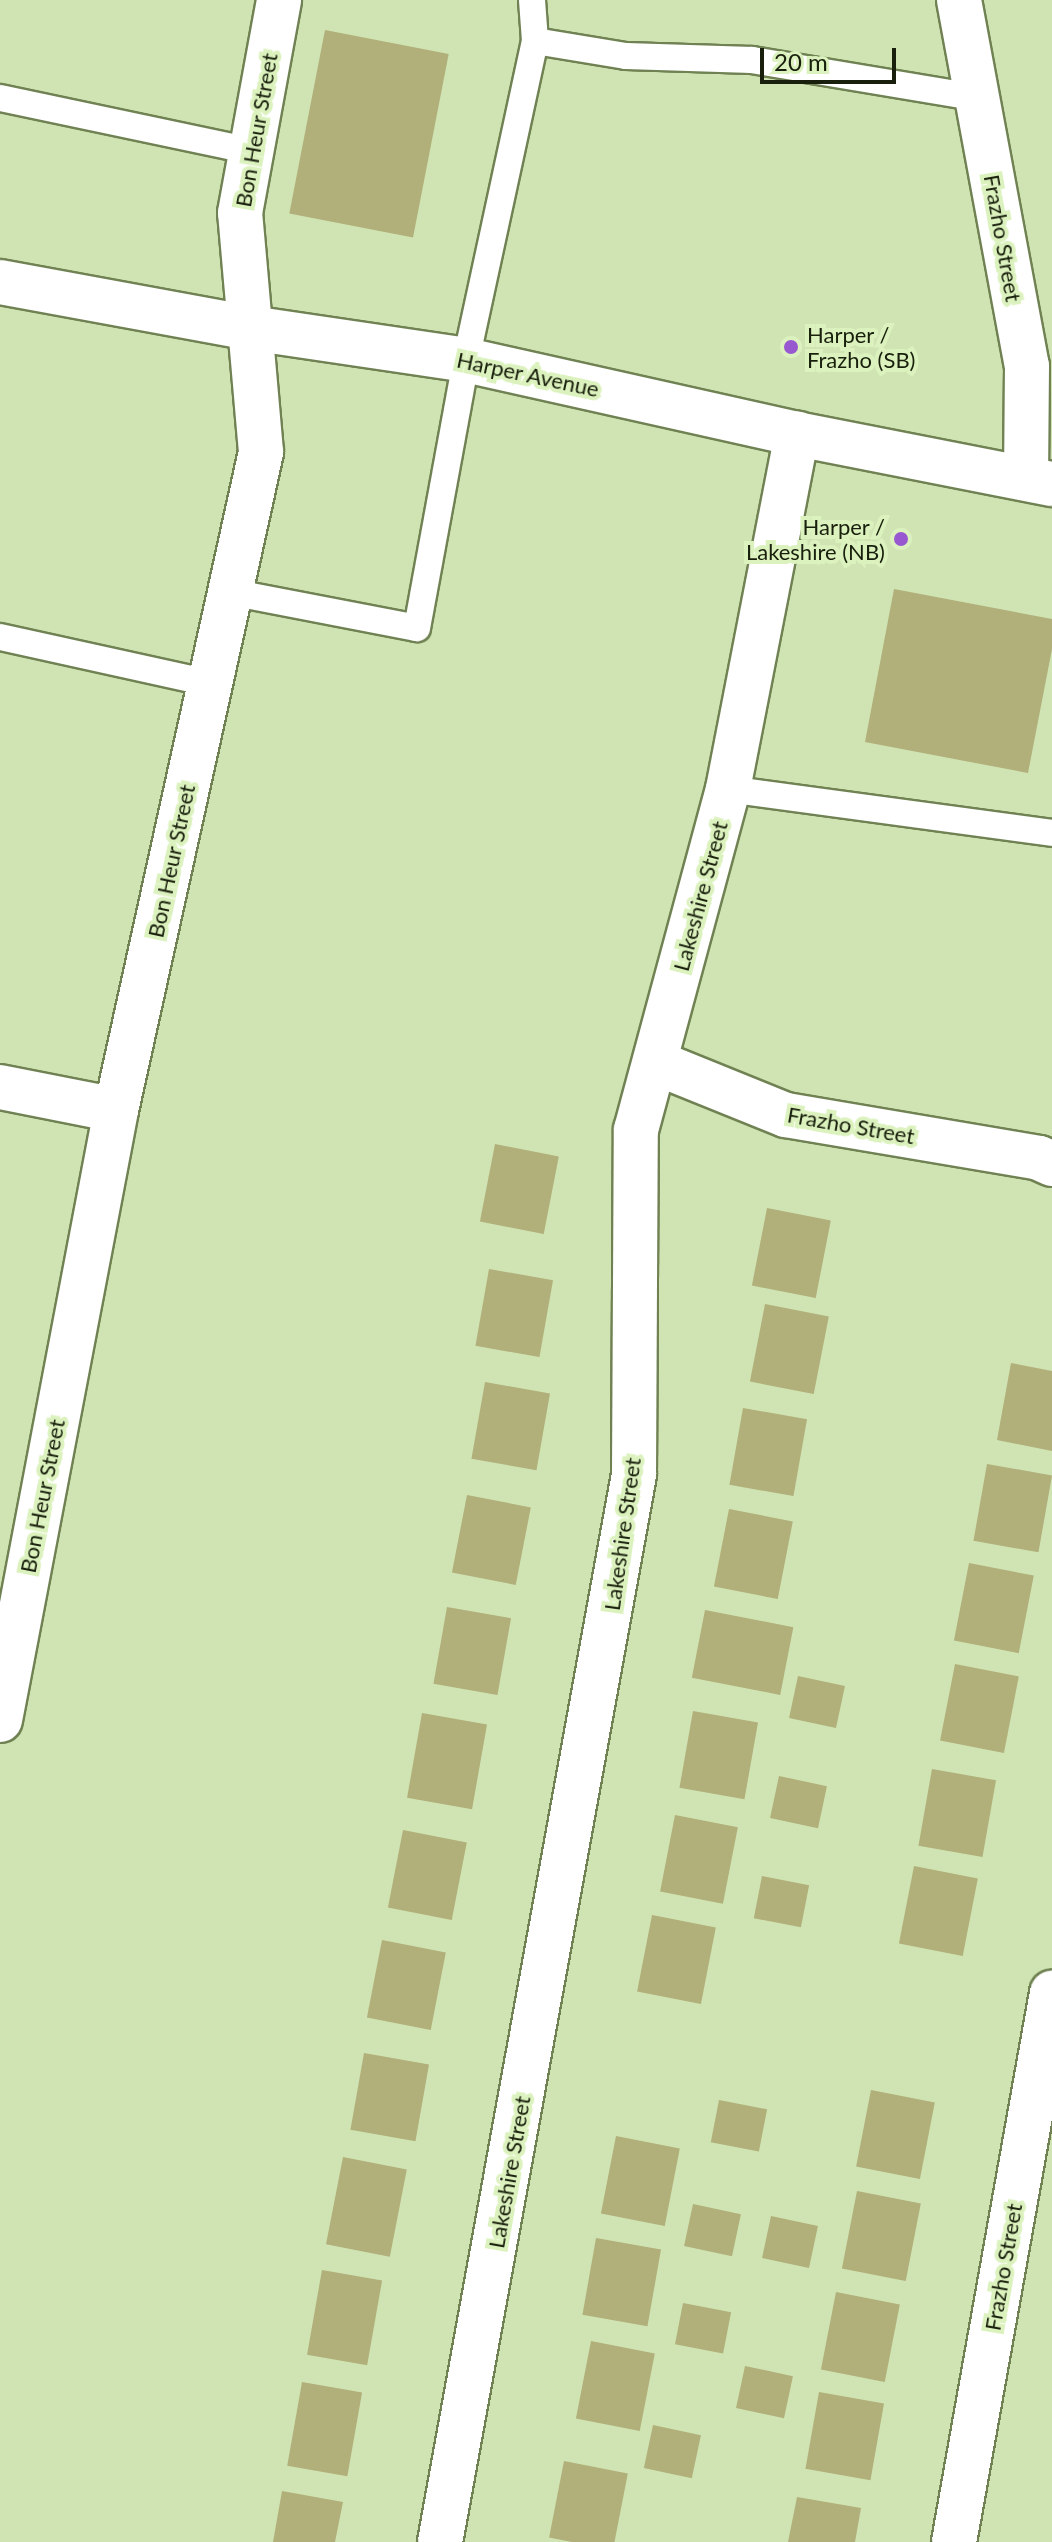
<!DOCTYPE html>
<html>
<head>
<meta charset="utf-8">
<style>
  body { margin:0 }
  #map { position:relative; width:1052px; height:2542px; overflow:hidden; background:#cfe4b2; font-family:Lato,sans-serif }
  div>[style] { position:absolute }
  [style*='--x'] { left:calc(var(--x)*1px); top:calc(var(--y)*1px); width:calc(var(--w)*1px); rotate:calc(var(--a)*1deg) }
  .building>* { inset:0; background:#b1af7a; transform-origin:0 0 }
  .roads { filter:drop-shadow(2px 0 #708253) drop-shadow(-2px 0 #708253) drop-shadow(0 2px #708253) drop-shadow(0 -2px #708253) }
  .service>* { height:26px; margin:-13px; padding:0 13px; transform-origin:13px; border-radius:13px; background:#fff }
  .minor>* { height:44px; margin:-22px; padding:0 22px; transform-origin:22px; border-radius:22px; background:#fff }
  .secondary>* { height:44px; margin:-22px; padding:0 22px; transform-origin:22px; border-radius:22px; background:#fff }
  .dots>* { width:22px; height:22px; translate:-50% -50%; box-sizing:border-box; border:4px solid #dcf2be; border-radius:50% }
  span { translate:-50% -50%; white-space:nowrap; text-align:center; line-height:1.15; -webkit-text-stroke:8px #dcf2be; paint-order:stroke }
  .street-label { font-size:22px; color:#181f0c }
  .poi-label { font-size:22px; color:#181f0c }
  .left { translate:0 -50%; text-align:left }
  .right { translate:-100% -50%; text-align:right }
  .scale { position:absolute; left:760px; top:48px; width:136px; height:36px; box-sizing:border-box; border:4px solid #181f0c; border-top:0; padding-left:10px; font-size:24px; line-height:28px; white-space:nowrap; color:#181f0c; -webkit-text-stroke:6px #dcf2be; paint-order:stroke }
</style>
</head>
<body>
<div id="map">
  <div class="building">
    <div style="left:325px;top:30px;width:126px;height:187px;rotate:11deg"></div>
    <div style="clip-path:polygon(894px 589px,1052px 619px,1052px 649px,1028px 773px,865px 742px)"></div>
    <div style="left:495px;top:1144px;width:65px;height:79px;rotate:11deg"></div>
    <div style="left:767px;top:1208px;width:65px;height:79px;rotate:11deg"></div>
    <div style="left:489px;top:1269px;width:65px;height:78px;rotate:10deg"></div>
    <div style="left:765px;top:1304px;width:65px;height:79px;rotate:11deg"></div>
    <div style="clip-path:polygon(1011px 1363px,1052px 1371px,1052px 1451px,997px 1440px)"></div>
    <div style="left:485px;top:1382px;width:66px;height:78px;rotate:10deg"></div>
    <div style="left:743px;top:1408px;width:65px;height:78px;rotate:10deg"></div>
    <div style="left:987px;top:1464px;width:66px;height:78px;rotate:10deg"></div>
    <div style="left:467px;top:1495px;width:65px;height:79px;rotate:11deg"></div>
    <div style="left:729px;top:1509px;width:65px;height:79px;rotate:11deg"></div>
    <div style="left:969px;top:1563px;width:66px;height:79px;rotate:11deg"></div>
    <div style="left:447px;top:1607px;width:65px;height:78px;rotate:10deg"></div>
    <div style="left:705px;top:1610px;width:90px;height:69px;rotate:11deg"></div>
    <div style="left:955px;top:1664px;width:65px;height:78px;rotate:11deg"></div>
    <div style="left:798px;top:1676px;width:48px;height:43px;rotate:12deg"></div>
    <div style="left:693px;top:1711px;width:66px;height:78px;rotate:10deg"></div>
    <div style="left:422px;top:1713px;width:66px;height:86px;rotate:10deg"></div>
    <div style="left:932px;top:1769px;width:65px;height:78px;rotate:10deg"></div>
    <div style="left:779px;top:1776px;width:49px;height:43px;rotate:12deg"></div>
    <div style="left:675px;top:1815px;width:64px;height:78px;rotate:11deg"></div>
    <div style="left:403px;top:1830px;width:65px;height:79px;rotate:11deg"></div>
    <div style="left:914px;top:1866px;width:65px;height:79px;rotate:11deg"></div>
    <div style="left:762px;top:1876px;width:48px;height:43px;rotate:11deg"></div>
    <div style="left:652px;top:1915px;width:65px;height:78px;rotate:11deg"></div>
    <div style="left:382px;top:1940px;width:65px;height:79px;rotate:11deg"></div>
    <div style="left:364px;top:2053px;width:66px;height:78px;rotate:10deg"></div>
    <div style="left:871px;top:2090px;width:65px;height:78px;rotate:11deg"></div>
    <div style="left:719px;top:2100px;width:49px;height:43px;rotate:11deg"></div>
    <div style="left:616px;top:2136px;width:65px;height:79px;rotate:11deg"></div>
    <div style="left:343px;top:2157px;width:65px;height:89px;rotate:11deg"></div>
    <div style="left:857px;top:2191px;width:65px;height:79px;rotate:11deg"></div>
    <div style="left:693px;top:2204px;width:49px;height:43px;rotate:12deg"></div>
    <div style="left:771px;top:2216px;width:48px;height:43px;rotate:12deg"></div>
    <div style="left:596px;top:2238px;width:66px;height:78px;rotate:10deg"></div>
    <div style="left:322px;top:2270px;width:61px;height:86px;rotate:10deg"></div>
    <div style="left:836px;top:2292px;width:65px;height:79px;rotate:11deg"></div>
    <div style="left:683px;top:2303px;width:49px;height:42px;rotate:11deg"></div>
    <div style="left:591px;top:2341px;width:65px;height:79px;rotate:11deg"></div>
    <div style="left:745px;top:2366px;width:49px;height:43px;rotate:12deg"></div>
    <div style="left:302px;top:2382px;width:61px;height:85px;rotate:10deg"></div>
    <div style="left:819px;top:2392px;width:66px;height:78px;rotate:10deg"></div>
    <div style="left:653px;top:2425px;width:49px;height:44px;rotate:12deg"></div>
    <div style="left:564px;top:2461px;width:65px;height:78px;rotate:11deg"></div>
    <div style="clip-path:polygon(282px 2491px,343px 2502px,335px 2542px,273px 2542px)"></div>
    <div style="clip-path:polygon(797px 2497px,861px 2508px,855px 2542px,788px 2542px)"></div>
  </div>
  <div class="roads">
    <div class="service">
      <div style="--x:535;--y:41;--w:92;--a:9.4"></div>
      <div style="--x:626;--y:56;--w:126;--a:1.8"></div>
      <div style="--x:752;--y:60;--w:229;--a:9.5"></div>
      <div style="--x:0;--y:98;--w:258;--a:11.9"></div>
      <div style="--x:230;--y:592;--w:190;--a:10.9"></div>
      <div style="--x:417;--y:628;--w:272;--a:-79.6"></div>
      <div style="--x:466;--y:360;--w:326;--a:-77.8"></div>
      <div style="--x:535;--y:41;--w:41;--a:-94.2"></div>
      <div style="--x:0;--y:637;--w:215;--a:12.4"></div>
      <div style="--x:728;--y:789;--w:327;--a:7.7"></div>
    </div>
    <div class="minor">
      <div style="--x:959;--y:0;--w:372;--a:79.5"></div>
      <div style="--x:1027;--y:366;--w:112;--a:90.5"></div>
      <div style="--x:657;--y:1063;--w:139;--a:22"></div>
      <div style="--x:786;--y:1115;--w:257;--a:9.6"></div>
      <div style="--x:1039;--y:1158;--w:14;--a:25"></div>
      <div style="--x:0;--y:1087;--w:118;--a:11.2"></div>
      <div style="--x:0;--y:1720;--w:621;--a:-79.23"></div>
      <div style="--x:116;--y:1110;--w:674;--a:-77.57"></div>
      <div style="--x:261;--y:452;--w:240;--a:-95"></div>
      <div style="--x:240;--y:213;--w:217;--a:-79.6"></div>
      <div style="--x:440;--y:2542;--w:1085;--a:-79.7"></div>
      <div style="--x:634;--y:1474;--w:344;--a:-89.7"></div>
      <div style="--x:636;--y:1130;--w:353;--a:-74.9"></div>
      <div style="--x:728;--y:789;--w:362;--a:-79"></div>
      <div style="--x:954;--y:2542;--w:558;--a:-79.88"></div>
    </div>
    <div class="secondary">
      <div style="--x:0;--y:282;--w:254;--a:10.4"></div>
      <div style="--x:250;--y:328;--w:218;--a:8.4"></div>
      <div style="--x:466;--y:360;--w:339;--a:12.6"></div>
      <div style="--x:797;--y:434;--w:260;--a:11.1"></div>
    </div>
  </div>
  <div class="dots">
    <div style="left:791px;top:347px;background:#9859d0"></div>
    <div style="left:901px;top:539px;background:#9859d0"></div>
  </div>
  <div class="street-label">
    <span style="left:256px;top:130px;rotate:-80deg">Bon Heur Street</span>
    <span style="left:1003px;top:238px;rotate:80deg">Frazho Street</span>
    <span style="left:528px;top:374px;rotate:12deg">Harper Avenue</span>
    <span style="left:171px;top:861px;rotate:-78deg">Bon Heur Street</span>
    <span style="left:700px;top:896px;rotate:-75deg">Lakeshire Street</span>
    <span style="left:851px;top:1125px;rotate:10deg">Frazho Street</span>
    <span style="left:42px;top:1496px;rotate:-79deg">Bon Heur Street</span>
    <span style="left:622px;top:1534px;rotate:-82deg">Lakeshire Street</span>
    <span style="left:509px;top:2172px;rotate:-80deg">Lakeshire Street</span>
    <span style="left:1003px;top:2267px;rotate:-80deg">Frazho Street</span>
  </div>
  <div class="poi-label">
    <span class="left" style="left:807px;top:347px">Harper /<br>Frazho (SB)</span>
    <span class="right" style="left:885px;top:539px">Harper /<br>Lakeshire (NB)</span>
  </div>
  <div class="scale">20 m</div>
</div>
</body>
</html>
